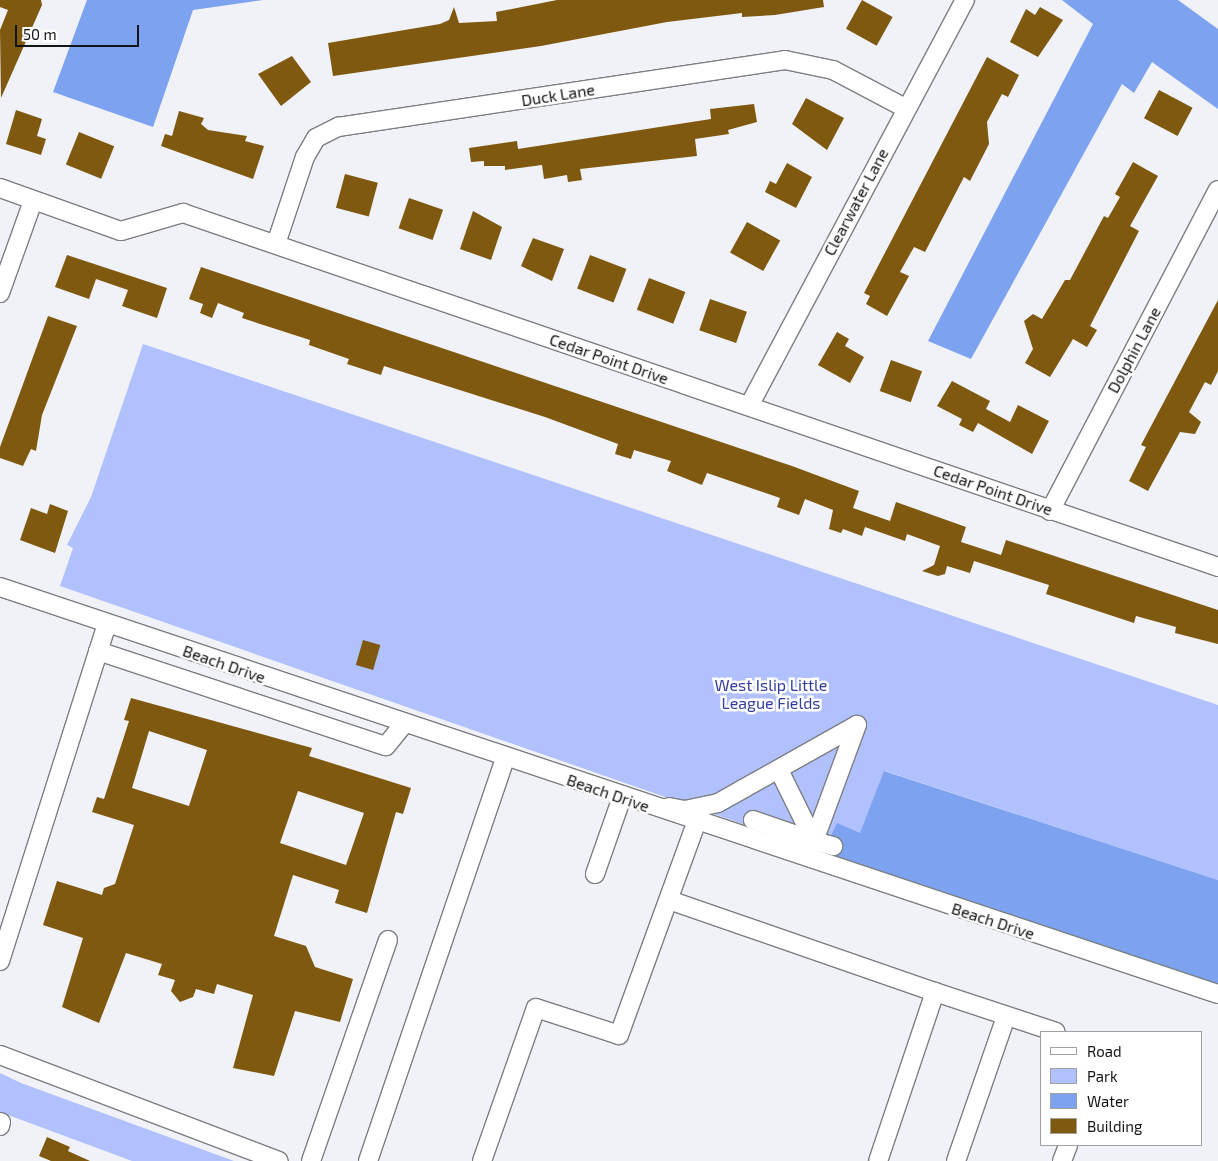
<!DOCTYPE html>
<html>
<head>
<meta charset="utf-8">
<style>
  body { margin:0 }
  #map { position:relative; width:1218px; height:1161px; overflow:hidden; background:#f1f2f7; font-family:"Exo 2",sans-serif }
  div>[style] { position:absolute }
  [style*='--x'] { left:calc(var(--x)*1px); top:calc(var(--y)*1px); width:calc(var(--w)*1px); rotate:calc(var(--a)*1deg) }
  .green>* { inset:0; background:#b0c1fe }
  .water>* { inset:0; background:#7ca2f0 }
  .building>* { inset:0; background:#7f590f; transform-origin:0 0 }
  .roads { filter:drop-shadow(1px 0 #7c7e82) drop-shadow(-1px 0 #7c7e82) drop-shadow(0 1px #7c7e82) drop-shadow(0 -1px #7c7e82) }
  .minor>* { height:18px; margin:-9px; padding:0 9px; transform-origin:9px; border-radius:9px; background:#fff }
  span { translate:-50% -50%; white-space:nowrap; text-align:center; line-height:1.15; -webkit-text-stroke:5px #fff; paint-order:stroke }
  .street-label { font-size:16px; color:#131415 }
  .park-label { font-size:16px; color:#333e9c }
  .legend { position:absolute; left:1040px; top:1031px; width:162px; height:115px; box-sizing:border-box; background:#fff; border:1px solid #a1a1a1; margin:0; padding:6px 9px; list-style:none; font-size:15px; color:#131415 }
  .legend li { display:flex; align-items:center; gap:10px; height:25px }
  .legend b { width:25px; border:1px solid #a1a1a1 }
  .scale { position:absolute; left:15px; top:25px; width:124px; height:22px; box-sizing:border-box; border:2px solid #131415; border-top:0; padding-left:6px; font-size:15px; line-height:18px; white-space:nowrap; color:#131415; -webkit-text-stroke:4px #fff; paint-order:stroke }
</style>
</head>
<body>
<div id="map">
  <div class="green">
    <div style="clip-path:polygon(143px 344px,1218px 705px,1218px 880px,885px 771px,860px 834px,823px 852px,60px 586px,73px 548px,67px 545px,91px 497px)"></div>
    <div style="clip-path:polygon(0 1073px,21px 1083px,234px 1161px,132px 1161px,0 1112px)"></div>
  </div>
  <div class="water">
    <div style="clip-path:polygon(87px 0,263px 0,193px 10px,153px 127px,53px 92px)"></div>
    <div style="clip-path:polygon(1062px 0,1178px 0,1218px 29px,1218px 109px,1152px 62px,1134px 93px,1122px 84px,971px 359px,928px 341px,1093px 24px)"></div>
    <div style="clip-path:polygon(884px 771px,1218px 880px,1218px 988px,823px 852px,837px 823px,860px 833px)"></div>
  </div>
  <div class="building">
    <div style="clip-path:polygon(0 0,41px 0,42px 5px,1px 98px,0 30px,8px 10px,0 7px)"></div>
    <div style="clip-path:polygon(557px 0,823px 0,824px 7px,775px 15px,742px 17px,742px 13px,667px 22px,541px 46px,333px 76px,328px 43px,440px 24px,449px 20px,454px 7px,459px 23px,497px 21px,496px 12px)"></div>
    <div style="left:862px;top:0;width:35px;height:33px;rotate:29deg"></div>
    <div style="clip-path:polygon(1040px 7px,1063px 20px,1038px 57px,1010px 42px,1026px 9px,1035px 15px)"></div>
    <div style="clip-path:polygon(292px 56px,311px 82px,281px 106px,258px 74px)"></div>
    <div style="clip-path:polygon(987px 57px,1019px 75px,1008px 97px,1002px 94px,987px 122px,989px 144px,970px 181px,964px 177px,925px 252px,914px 247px,900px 272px,909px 276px,887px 316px,866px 304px,870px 296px,864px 293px)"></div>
    <div style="left:1159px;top:90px;width:38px;height:32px;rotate:28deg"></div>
    <div style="clip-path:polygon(806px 98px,844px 118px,827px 150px,792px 124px)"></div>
    <div style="clip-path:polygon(754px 104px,757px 122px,728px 130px,729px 134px,695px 139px,697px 156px,580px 169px,582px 180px,568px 182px,567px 175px,544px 179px,542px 165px,505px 170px,505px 166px,484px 166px,484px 161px,471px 162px,469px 148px,517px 141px,518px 149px,711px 119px,710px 109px)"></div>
    <div style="clip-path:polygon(16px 110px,42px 119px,37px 136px,46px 139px,41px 155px,6px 144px)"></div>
    <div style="clip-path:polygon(179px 111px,204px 118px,201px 124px,208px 130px,247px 136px,245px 141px,264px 146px,253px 179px,161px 146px,165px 134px,172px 136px)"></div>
    <div style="left:79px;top:132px;width:38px;height:35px;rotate:22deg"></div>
    <div style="clip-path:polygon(1133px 162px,1158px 176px,1130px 226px,1139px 231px,1090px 326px,1097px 330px,1087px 347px,1073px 339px,1050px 377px,1025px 363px,1033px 349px,1024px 321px,1033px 314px,1042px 319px,1065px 280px,1070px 280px,1104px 216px,1108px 218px,1120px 197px,1115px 194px)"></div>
    <div style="clip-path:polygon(787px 163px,812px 177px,796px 208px,765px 192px,770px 181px,776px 184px)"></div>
    <div style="left:345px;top:174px;width:34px;height:35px;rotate:15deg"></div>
    <div style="left:409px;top:198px;width:36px;height:32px;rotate:19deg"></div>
    <div style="clip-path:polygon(473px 211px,502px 227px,491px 260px,460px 249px)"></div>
    <div style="left:747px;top:222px;width:38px;height:35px;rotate:29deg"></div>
    <div style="clip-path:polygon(533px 238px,564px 249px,552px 281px,521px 266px)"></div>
    <div style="clip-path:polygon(67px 255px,167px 288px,157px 318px,122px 306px,128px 290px,96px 279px,89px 299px,55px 287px)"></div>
    <div style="left:590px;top:255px;width:39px;height:36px;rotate:21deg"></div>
    <div style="clip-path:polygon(201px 267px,792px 466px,859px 491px,853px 508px,890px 521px,896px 502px,966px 527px,961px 542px,1001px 555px,1006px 540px,1218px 610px,1218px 644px,1175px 633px,1176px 627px,1136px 616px,1134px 623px,1046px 594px,1049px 585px,974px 561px,970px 573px,947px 566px,945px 574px,938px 576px,922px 571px,934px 565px,940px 546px,907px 534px,905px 541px,865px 527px,862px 536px,843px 529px,841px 533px,829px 529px,833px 510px,805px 499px,799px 515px,777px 507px,780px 498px,707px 473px,702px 485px,667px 471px,671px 461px,634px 450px,631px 459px,615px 454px,618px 444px,545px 417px,384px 366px,381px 375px,347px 364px,349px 359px,309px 345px,310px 340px,242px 318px,244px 313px,218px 303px,212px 318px,200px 313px,203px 304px,189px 299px)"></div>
    <div style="left:649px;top:278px;width:39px;height:34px;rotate:21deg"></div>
    <div style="left:710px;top:299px;width:39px;height:33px;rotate:19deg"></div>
    <div style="clip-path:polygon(1218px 300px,1218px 371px,1211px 385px,1205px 382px,1189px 412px,1201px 422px,1195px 434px,1180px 432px,1148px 491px,1129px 481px,1146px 447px,1141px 445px)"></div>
    <div style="clip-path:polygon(48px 316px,77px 326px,42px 415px,36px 451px,31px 449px,23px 466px,0 458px,0 447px)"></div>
    <div style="clip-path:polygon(837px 332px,849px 339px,845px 346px,864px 357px,850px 383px,818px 365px)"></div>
    <div style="left:891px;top:360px;width:33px;height:33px;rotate:20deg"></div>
    <div style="clip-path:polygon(952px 381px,990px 401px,986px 409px,1010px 422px,1018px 405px,1049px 421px,1032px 454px,978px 423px,973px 432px,959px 425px,962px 419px,937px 406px)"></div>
    <div style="clip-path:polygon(50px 504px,68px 511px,55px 553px,20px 540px,31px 508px,47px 514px)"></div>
    <div style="left:363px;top:640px;width:18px;height:26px;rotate:16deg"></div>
    <div style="clip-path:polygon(evenodd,131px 698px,312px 748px,309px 756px,411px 788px,403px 814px,396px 812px,367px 913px,335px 903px,339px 890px,293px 875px,274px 936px,306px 946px,315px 967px,353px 979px,340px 1022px,295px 1011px,274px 1076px,233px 1068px,253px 995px,217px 984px,214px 994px,196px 989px,193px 997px,180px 1002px,171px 991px,175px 980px,158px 975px,162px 964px,126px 953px,99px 1023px,62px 1007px,83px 938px,43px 925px,57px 881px,102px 895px,104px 888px,115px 884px,134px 825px,92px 812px,97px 797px,104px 799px,129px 721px,124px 720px,131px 698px,149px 731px,207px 750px,189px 806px,132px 788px,149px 731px,131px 698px,298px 791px,364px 813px,346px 865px,280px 843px,298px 791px)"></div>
    <div style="clip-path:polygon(47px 1137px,70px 1147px,68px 1151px,90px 1161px,51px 1161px,39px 1156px)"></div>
  </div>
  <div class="roads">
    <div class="minor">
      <div style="--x:0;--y:188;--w:128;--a:19.6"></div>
      <div style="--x:121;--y:231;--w:65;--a:-16.2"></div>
      <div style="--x:183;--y:213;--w:1094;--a:18.88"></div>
      <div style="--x:276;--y:244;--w:92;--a:-71.6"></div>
      <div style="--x:305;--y:157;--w:22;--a:-60"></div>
      <div style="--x:316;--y:138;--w:25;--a:-27"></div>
      <div style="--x:338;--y:127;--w:452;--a:-8.5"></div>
      <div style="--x:785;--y:60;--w:49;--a:11.8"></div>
      <div style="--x:833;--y:70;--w:81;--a:27.8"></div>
      <div style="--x:0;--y:293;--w:98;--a:-70.3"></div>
      <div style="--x:749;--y:406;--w:460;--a:-62"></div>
      <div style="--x:1050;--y:511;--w:362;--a:-62.4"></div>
      <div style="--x:0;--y:587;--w:1284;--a:18.48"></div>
      <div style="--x:98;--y:651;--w:303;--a:18.3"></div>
      <div style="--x:386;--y:746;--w:28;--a:-51"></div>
      <div style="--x:780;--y:772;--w:77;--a:63.8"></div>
      <div style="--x:814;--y:841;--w:20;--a:15"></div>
      <div style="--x:669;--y:807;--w:16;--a:11"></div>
      <div style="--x:685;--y:810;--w:34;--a:-12"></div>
      <div style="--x:718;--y:803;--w:159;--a:-29.3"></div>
      <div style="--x:753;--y:820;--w:65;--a:19"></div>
      <div style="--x:814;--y:841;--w:124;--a:-69.7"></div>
      <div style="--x:595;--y:874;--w:82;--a:-70.7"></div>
      <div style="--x:622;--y:797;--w:10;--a:11"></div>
      <div style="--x:669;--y:900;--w:281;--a:19.1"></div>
      <div style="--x:935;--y:992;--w:178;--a:108.6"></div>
      <div style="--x:0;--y:961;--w:354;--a:-72.4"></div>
      <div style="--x:935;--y:992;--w:127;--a:18.3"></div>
      <div style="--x:0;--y:1055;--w:298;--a:20.8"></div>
      <div style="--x:0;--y:1126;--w:4;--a:-76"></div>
      <div style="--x:311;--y:1161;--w:234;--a:-70.8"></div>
      <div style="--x:368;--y:1161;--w:426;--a:-71.2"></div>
      <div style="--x:482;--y:1161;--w:162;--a:-70.6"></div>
      <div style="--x:536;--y:1008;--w:87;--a:18"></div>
      <div style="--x:619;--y:1035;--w:226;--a:-70"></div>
      <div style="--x:956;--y:1161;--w:152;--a:-70.9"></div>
      <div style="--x:1062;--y:1161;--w:17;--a:-69"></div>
    </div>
  </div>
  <div class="street-label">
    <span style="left:558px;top:95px;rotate:-9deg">Duck Lane</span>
    <span style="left:856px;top:202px;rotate:-62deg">Clearwater Lane</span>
    <span style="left:1134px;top:350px;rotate:-62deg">Dolphin Lane</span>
    <span style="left:609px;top:359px;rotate:19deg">Cedar Point Drive</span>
    <span style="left:993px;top:490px;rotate:19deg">Cedar Point Drive</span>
    <span style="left:224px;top:664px;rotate:19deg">Beach Drive</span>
    <span style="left:608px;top:793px;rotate:19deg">Beach Drive</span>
    <span style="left:993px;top:921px;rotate:18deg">Beach Drive</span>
  </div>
  <div class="park-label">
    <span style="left:771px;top:694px">West Islip Little<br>League Fields</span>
  </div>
  <ul class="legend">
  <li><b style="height:6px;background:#fff"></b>Road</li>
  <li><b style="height:14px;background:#b0c1fe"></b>Park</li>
  <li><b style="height:14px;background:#7ca2f0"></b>Water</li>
  <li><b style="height:14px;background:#7f590f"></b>Building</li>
  </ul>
  <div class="scale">50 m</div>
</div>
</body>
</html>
